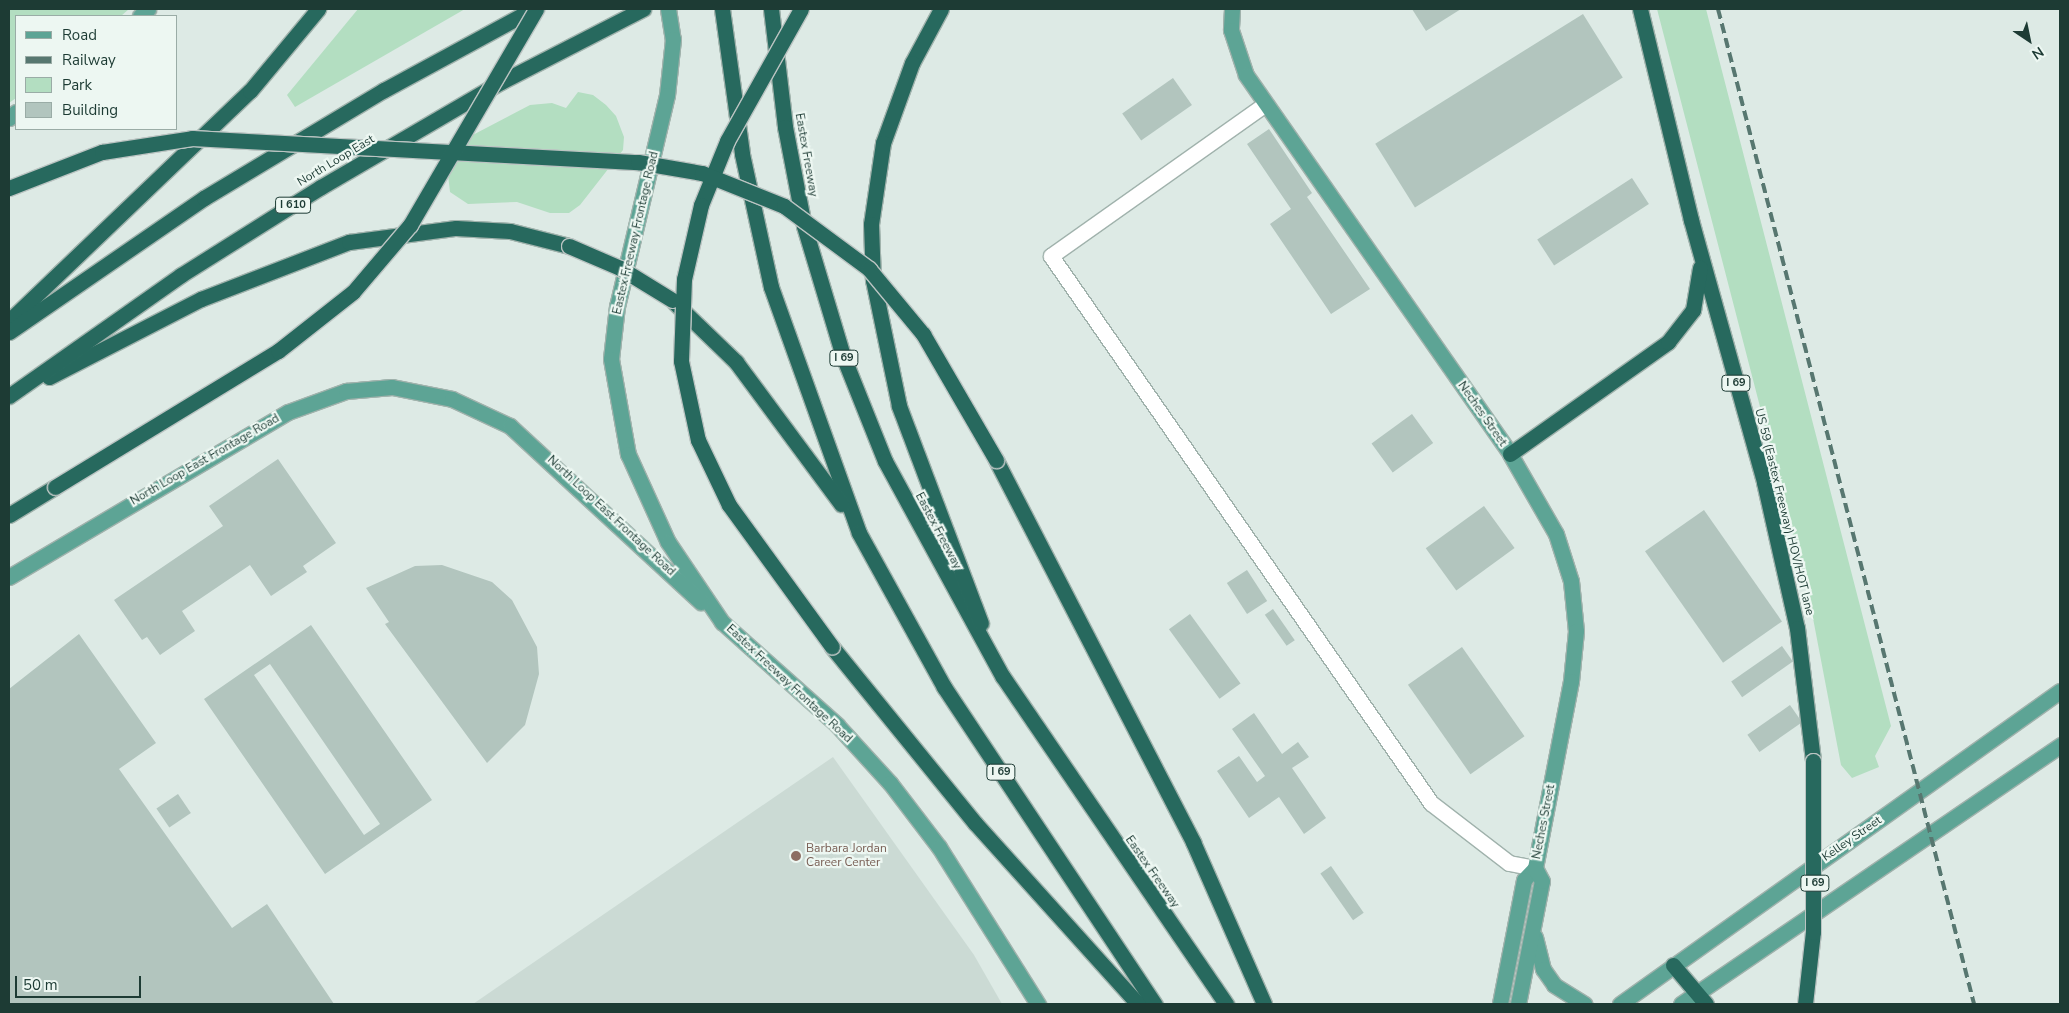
<!DOCTYPE html>
<html>
<head>
<meta charset="utf-8">
<style>
  body { margin:0 }
  #map { position:relative; width:2069px; height:1013px; overflow:hidden; background:#ddeae5; font-family:"Nunito Sans",sans-serif }
  div>[style] { position:absolute }
  [style*='--x'] { left:calc(var(--x)*1px); top:calc(var(--y)*1px); width:calc(var(--w)*1px); rotate:calc(var(--a)*1deg) }
  .built>* { inset:0; background:#cbdad4 }
  .green>* { inset:0; background:#b3dec1 }
  .building>* { inset:0; background:#b2c5be; transform-origin:0 0 }
  .roads { filter:drop-shadow(1px 0 #a0b2ac) drop-shadow(-1px 0 #a0b2ac) drop-shadow(0 1px #a0b2ac) drop-shadow(0 -1px #a0b2ac) }
  .minor>* { height:15px; margin:-7.5px; padding:0 7.5px; transform-origin:7.5px; border-radius:7.5px; background:#fff }
  .major>* { height:15px; margin:-7.5px; padding:0 7.5px; transform-origin:7.5px; border-radius:7.5px; background:#5da495 }
  .highway>* { height:15px; margin:-7.5px; padding:0 7.5px; transform-origin:7.5px; border-radius:7.5px; background:#27695e }
  .rail>* { height:4px; margin-top:-2px; transform-origin:0; background:repeating-linear-gradient(90deg,#577770 0 10px,transparent 0 15px) }
  .bridges { filter:drop-shadow(1px 0 #bbc4c2) drop-shadow(-1px 0 #bbc4c2) drop-shadow(0 1px #bbc4c2) drop-shadow(0 -1px #bbc4c2) }
  .highway-bridge>* { height:15px; margin:-7.5px; padding:0 7.5px; transform-origin:7.5px; border-radius:7.5px; background:#27695e }
  .dots>* { width:14px; height:14px; translate:-50% -50%; box-sizing:border-box; border:2px solid #edf7f2; border-radius:50% }
  span { translate:-50% -50%; white-space:nowrap; text-align:center; line-height:1.15; -webkit-text-stroke:4.5px #edf7f2; paint-order:stroke }
  .shield-label span { padding:1px 4px; background:#edf7f2; border:1px solid; border-radius:4px; -webkit-text-stroke-width:0 }
  .shield-label { font-size:11px; color:#1d3b34; font-weight:700 }
  .street-label { font-size:12px; color:#1d3b34 }
  .education-label { font-size:12px; color:#785e54 }
  .left { translate:0 -50%; text-align:left }
  .frame { position:absolute; inset:0; border:10px solid #1d3b34; pointer-events:none }
  .legend { position:absolute; left:15px; top:15px; width:162px; height:115px; box-sizing:border-box; background:#edf7f2; border:1px solid #9aaca6; margin:0; padding:6px 9px; list-style:none; font-size:15px; color:#1d3b34 }
  .legend li { display:flex; align-items:center; gap:10px; height:25px }
  .legend b { width:25px; border:1px solid #9aaca6 }
  .north { position:absolute; left:2004px; top:15px; width:50px; height:50px; -webkit-text-stroke:4px #edf7f2; paint-order:stroke; rotate:146deg; font-size:14px; font-weight:700; line-height:20px; text-align:center; color:#1d3b34 }
  .north::after { content:''; display:block; margin:auto; width:18px; height:22px; background:#1d3b34; clip-path:polygon(50% 0,100% 100%,50% 72%,0 100%) }
  .scale { position:absolute; left:15px; top:976px; width:126px; height:22px; box-sizing:border-box; border:2px solid #1d3b34; border-top:0; padding-left:6px; font-size:15px; line-height:18px; white-space:nowrap; color:#1d3b34; -webkit-text-stroke:4px #edf7f2; paint-order:stroke }
</style>
</head>
<body>
<div id="map">
  <div class="built">
    <div style="clip-path:polygon(833px 757px,974px 955px,1002px 1004px,473px 1004px)"></div>
  </div>
  <div class="green">
    <div style="clip-path:polygon(9px 9px,129px 9px,121px 16px,16px 16px,16px 98px,9px 103px)"></div>
    <div style="clip-path:polygon(358px 9px,465px 9px,295px 107px,287px 95px)"></div>
    <div style="clip-path:polygon(1657px 9px,1706px 9px,1891px 726px,1875px 756px,1879px 767px,1852px 778px,1841px 765px,1808px 592px)"></div>
    <div style="clip-path:polygon(578px 92px,593px 95px,606px 105px,616px 116px,624px 137px,623px 150px,580px 205px,569px 213px,550px 213px,517px 202px,468px 204px,450px 192px,448px 175px,467px 138px,530px 105px,552px 103px,566px 108px)"></div>
  </div>
  <div class="building">
    <div style="clip-path:polygon(1412px 9px,1461px 9px,1426px 31px)"></div>
    <div style="left:1583px;top:14px;width:75px;height:245px;rotate:58deg"></div>
    <div style="left:1173px;top:78px;width:33px;height:62px;rotate:55deg"></div>
    <div style="clip-path:polygon(1269px 129px,1312px 193px,1307px 197px,1370px 289px,1331px 314px,1270px 224px,1291px 209px,1247px 144px)"></div>
    <div style="left:1632px;top:178px;width:31px;height:113px;rotate:57deg"></div>
    <div style="left:1412px;top:414px;width:36px;height:50px;rotate:54deg"></div>
    <div style="clip-path:polygon(278px 459px,336px 543px,303px 566px,307px 572px,271px 596px,250px 565px,182px 611px,195px 631px,160px 655px,147px 637px,142px 640px,114px 600px,223px 526px,209px 506px)"></div>
    <div style="left:1484px;top:506px;width:52px;height:72px;rotate:54deg"></div>
    <div style="left:1704px;top:510px;width:136px;height:72px;rotate:55deg"></div>
    <div style="clip-path:polygon(442px 565px,492px 582px,512px 600px,537px 647px,539px 674px,525px 725px,487px 763px,385px 624px,389px 622px,366px 588px,415px 566px)"></div>
    <div style="left:1247px;top:570px;width:37px;height:24px;rotate:57deg"></div>
    <div style="left:1273px;top:609px;width:38px;height:10px;rotate:55deg"></div>
    <div style="left:1190px;top:614px;width:86px;height:26px;rotate:54deg"></div>
    <div style="clip-path:polygon(evenodd,311px 625px,432px 800px,325px 874px,204px 699px,311px 625px,270px 664px,380px 824px,364px 835px,254px 675px,270px 664px)"></div>
    <div style="clip-path:polygon(79px 634px,156px 743px,119px 769px,232px 928px,267px 904px,334px 1004px,9px 1004px,9px 689px)"></div>
    <div style="left:1782px;top:646px;width:19px;height:62px;rotate:55deg"></div>
    <div style="left:1462px;top:647px;width:109px;height:66px;rotate:55deg"></div>
    <div style="left:1790px;top:705px;width:21px;height:52px;rotate:55deg"></div>
    <div style="clip-path:polygon(1254px 713px,1282px 754px,1298px 742px,1309px 757px,1292px 768px,1326px 818px,1304px 834px,1279px 797px,1249px 818px,1217px 771px,1239px 756px,1257px 782px,1265px 776px,1232px 729px)"></div>
    <div style="left:178px;top:794px;width:23px;height:26px;rotate:56deg"></div>
    <div style="left:1331px;top:866px;width:57px;height:13px;rotate:55deg"></div>
  </div>
  <div class="roads">
    <div class="minor">
      <div style="--x:1264;--y:105;--w:261;--a:144.7"></div>
      <div style="--x:1051;--y:256;--w:666;--a:55.21"></div>
      <div style="--x:1431;--y:803;--w:98;--a:37.6"></div>
      <div style="--x:1509;--y:863;--w:26;--a:11"></div>
    </div>
    <div class="major">
      <div style="--x:668;--y:9;--w:30;--a:81"></div>
      <div style="--x:673;--y:39;--w:56;--a:96.1"></div>
      <div style="--x:667;--y:95;--w:217;--a:103.3"></div>
      <div style="--x:617;--y:306;--w:53;--a:96.5"></div>
      <div style="--x:611;--y:359;--w:97;--a:79.9"></div>
      <div style="--x:628;--y:454;--w:97;--a:65.6"></div>
      <div style="--x:668;--y:542;--w:97;--a:56"></div>
      <div style="--x:722;--y:622;--w:154;--a:41.8"></div>
      <div style="--x:837;--y:725;--w:79;--a:47.6"></div>
      <div style="--x:890;--y:783;--w:81;--a:52.6"></div>
      <div style="--x:939;--y:847;--w:186;--a:57.8"></div>
      <div style="--x:1232;--y:9;--w:21;--a:93"></div>
      <div style="--x:1231;--y:30;--w:47;--a:71.6"></div>
      <div style="--x:1246;--y:75;--w:462;--a:55.1"></div>
      <div style="--x:1510;--y:454;--w:92;--a:60.1"></div>
      <div style="--x:1556;--y:534;--w:49;--a:72.3"></div>
      <div style="--x:1571;--y:581;--w:50;--a:84.3"></div>
      <div style="--x:1576;--y:631;--w:50;--a:95.7"></div>
      <div style="--x:1571;--y:681;--w:190;--a:100.9"></div>
      <div style="--x:1535;--y:868;--w:16;--a:133"></div>
      <div style="--x:1524;--y:880;--w:126;--a:101"></div>
      <div style="--x:140;--y:16;--w:11;--a:-41"></div>
      <div style="--x:9;--y:118;--w:9;--a:-41"></div>
      <div style="--x:9;--y:577;--w:324;--a:-30.6"></div>
      <div style="--x:288;--y:412;--w:62;--a:-19.9"></div>
      <div style="--x:346;--y:391;--w:46;--a:-5"></div>
      <div style="--x:392;--y:387;--w:61;--a:11.3"></div>
      <div style="--x:452;--y:399;--w:64;--a:25"></div>
      <div style="--x:510;--y:426;--w:260;--a:42.7"></div>
      <div style="--x:1535;--y:937;--w:33;--a:76"></div>
      <div style="--x:1543;--y:969;--w:19;--a:55"></div>
      <div style="--x:1554;--y:985;--w:36;--a:32"></div>
      <div style="--x:1518;--y:1004;--w:125;--a:-79"></div>
      <div style="--x:1542;--y:881;--w:15;--a:-118"></div>
      <div style="--x:1620;--y:1004;--w:540;--a:-35.43"></div>
      <div style="--x:1681;--y:1004;--w:459;--a:-34.3"></div>
    </div>
    <div class="highway">
      <div style="--x:722;--y:9;--w:146;--a:82.1"></div>
      <div style="--x:742;--y:154;--w:136;--a:77.7"></div>
      <div style="--x:771;--y:287;--w:261;--a:70.3"></div>
      <div style="--x:859;--y:533;--w:176;--a:61.1"></div>
      <div style="--x:944;--y:687;--w:381;--a:56.4"></div>
      <div style="--x:771;--y:9;--w:119;--a:83.2"></div>
      <div style="--x:785;--y:127;--w:101;--a:79.1"></div>
      <div style="--x:804;--y:226;--w:136;--a:73.3"></div>
      <div style="--x:843;--y:356;--w:113;--a:68.2"></div>
      <div style="--x:885;--y:461;--w:246;--a:61.4"></div>
      <div style="--x:1003;--y:677;--w:396;--a:55.7"></div>
      <div style="--x:941;--y:9;--w:61;--a:118.2"></div>
      <div style="--x:912;--y:63;--w:85;--a:109.9"></div>
      <div style="--x:883;--y:143;--w:82;--a:98.4"></div>
      <div style="--x:871;--y:224;--w:56;--a:88"></div>
      <div style="--x:873;--y:280;--w:129;--a:78.3"></div>
      <div style="--x:899;--y:406;--w:232;--a:69.3"></div>
      <div style="--x:1640;--y:9;--w:217;--a:76.4"></div>
      <div style="--x:1691;--y:220;--w:272;--a:74.4"></div>
      <div style="--x:1764;--y:482;--w:150;--a:77.3"></div>
      <div style="--x:1797;--y:628;--w:134;--a:83.1"></div>
      <div style="--x:675;--y:303;--w:85;--a:44"></div>
      <div style="--x:736;--y:362;--w:177;--a:53.5"></div>
      <div style="--x:9;--y:321;--w:333;--a:-43.7"></div>
      <div style="--x:250;--y:91;--w:107;--a:-50.3"></div>
      <div style="--x:9;--y:332;--w:237;--a:-34.5"></div>
      <div style="--x:204;--y:198;--w:210;--a:-31"></div>
      <div style="--x:384;--y:90;--w:170;--a:-28.5"></div>
      <div style="--x:49;--y:377;--w:171;--a:-27.2"></div>
      <div style="--x:201;--y:299;--w:159;--a:-21.1"></div>
      <div style="--x:349;--y:242;--w:108;--a:-7.5"></div>
      <div style="--x:456;--y:228;--w:54;--a:3.2"></div>
      <div style="--x:510;--y:231;--w:61;--a:14.3"></div>
      <div style="--x:9;--y:396;--w:210;--a:-35.1"></div>
      <div style="--x:181;--y:275;--w:165;--a:-32.2"></div>
      <div style="--x:321;--y:187;--w:208;--a:-30.3"></div>
      <div style="--x:501;--y:82;--w:160;--a:-27.2"></div>
      <div style="--x:1510;--y:454;--w:194;--a:-35.3"></div>
      <div style="--x:1668;--y:342;--w:41;--a:-52"></div>
      <div style="--x:1693;--y:310;--w:43;--a:-80.5"></div>
      <div style="--x:996;--y:460;--w:430;--a:62.7"></div>
      <div style="--x:1193;--y:842;--w:177;--a:66.3"></div>
      <div style="--x:9;--y:515;--w:54;--a:-31.3"></div>
      <div style="--x:832;--y:647;--w:227;--a:50.9"></div>
      <div style="--x:975;--y:823;--w:244;--a:48"></div>
      <div style="--x:1673;--y:965;--w:51;--a:49.8"></div>
    </div>
  </div>
  <div class="rail">
    <div style="--x:1718;--y:9;--w:1027;--a:75.57"></div>
  </div>
  <div class="bridges">
    <div class="highway-bridge">
      <div style="--x:801;--y:9;--w:151;--a:119.3"></div>
      <div style="--x:727;--y:141;--w:69;--a:112.1"></div>
      <div style="--x:701;--y:205;--w:76;--a:102.9"></div>
      <div style="--x:684;--y:279;--w:82;--a:92.1"></div>
      <div style="--x:681;--y:361;--w:81;--a:77.9"></div>
      <div style="--x:698;--y:440;--w:72;--a:64.5"></div>
      <div style="--x:729;--y:505;--w:175;--a:54"></div>
      <div style="--x:9;--y:188;--w:100;--a:-21.2"></div>
      <div style="--x:102;--y:152;--w:91;--a:-8.8"></div>
      <div style="--x:192;--y:138;--w:447;--a:3.1"></div>
      <div style="--x:638;--y:162;--w:65;--a:9.8"></div>
      <div style="--x:702;--y:173;--w:88;--a:21.9"></div>
      <div style="--x:784;--y:206;--w:106;--a:36.5"></div>
      <div style="--x:869;--y:269;--w:85;--a:50.3"></div>
      <div style="--x:923;--y:334;--w:146;--a:59.9"></div>
      <div style="--x:569;--y:246;--w:56;--a:23.3"></div>
      <div style="--x:620;--y:268;--w:61;--a:31.6"></div>
      <div style="--x:55;--y:487;--w:261;--a:-31.4"></div>
      <div style="--x:278;--y:351;--w:95;--a:-38.2"></div>
      <div style="--x:353;--y:292;--w:88;--a:-49.6"></div>
      <div style="--x:410;--y:225;--w:250;--a:-59.7"></div>
      <div style="--x:1805;--y:1004;--w:72;--a:-83.7"></div>
      <div style="--x:1813;--y:932;--w:171;--a:-90"></div>
    </div>
  </div>
  <div class="dots">
    <div style="left:796px;top:856px;background:#8d6e63"></div>
  </div>
  <div class="shield-label">
    <span style="left:293px;top:205px">I 610</span>
    <span style="left:844px;top:358px">I 69</span>
    <span style="left:1736px;top:383px">I 69</span>
    <span style="left:1001px;top:772px">I 69</span>
    <span style="left:1815px;top:883px">I 69</span>
  </div>
  <div class="street-label">
    <span style="left:806px;top:155px;rotate:80deg">Eastex Freeway</span>
    <span style="left:336px;top:161px;rotate:-31deg">North Loop East</span>
    <span style="left:636px;top:233px;rotate:-77deg">Eastex Freeway Frontage Road</span>
    <span style="left:1482px;top:414px;rotate:55deg">Neches Street</span>
    <span style="left:205px;top:460px;rotate:-30deg">North Loop East Frontage Road</span>
    <span style="left:1784px;top:512px;rotate:76deg">US 59 (Eastex Freeway) HOV/HOT lane</span>
    <span style="left:611px;top:516px;rotate:43deg">North Loop East Frontage Road</span>
    <span style="left:938px;top:531px;rotate:62deg">Eastex Freeway</span>
    <span style="left:789px;top:684px;rotate:43deg">Eastex Freeway Frontage Road</span>
    <span style="left:1544px;top:822px;rotate:-79deg">Neches Street</span>
    <span style="left:1852px;top:839px;rotate:-35deg">Kelley Street</span>
    <span style="left:1152px;top:872px;rotate:55deg">Eastex Freeway</span>
  </div>
  <div class="education-label">
    <span class="left" style="left:806px;top:856px">Barbara Jordan<br>Career Center</span>
  </div>
  <div class="frame"></div>
  <ul class="legend">
  <li><b style="height:6px;background:#5da495"></b>Road</li>
  <li><b style="height:6px;background:#577770"></b>Railway</li>
  <li><b style="height:14px;background:#b3dec1"></b>Park</li>
  <li><b style="height:14px;background:#b2c5be"></b>Building</li>
  </ul>
  <div class="north">N</div>
  <div class="scale">50 m</div>
</div>
</body>
</html>
